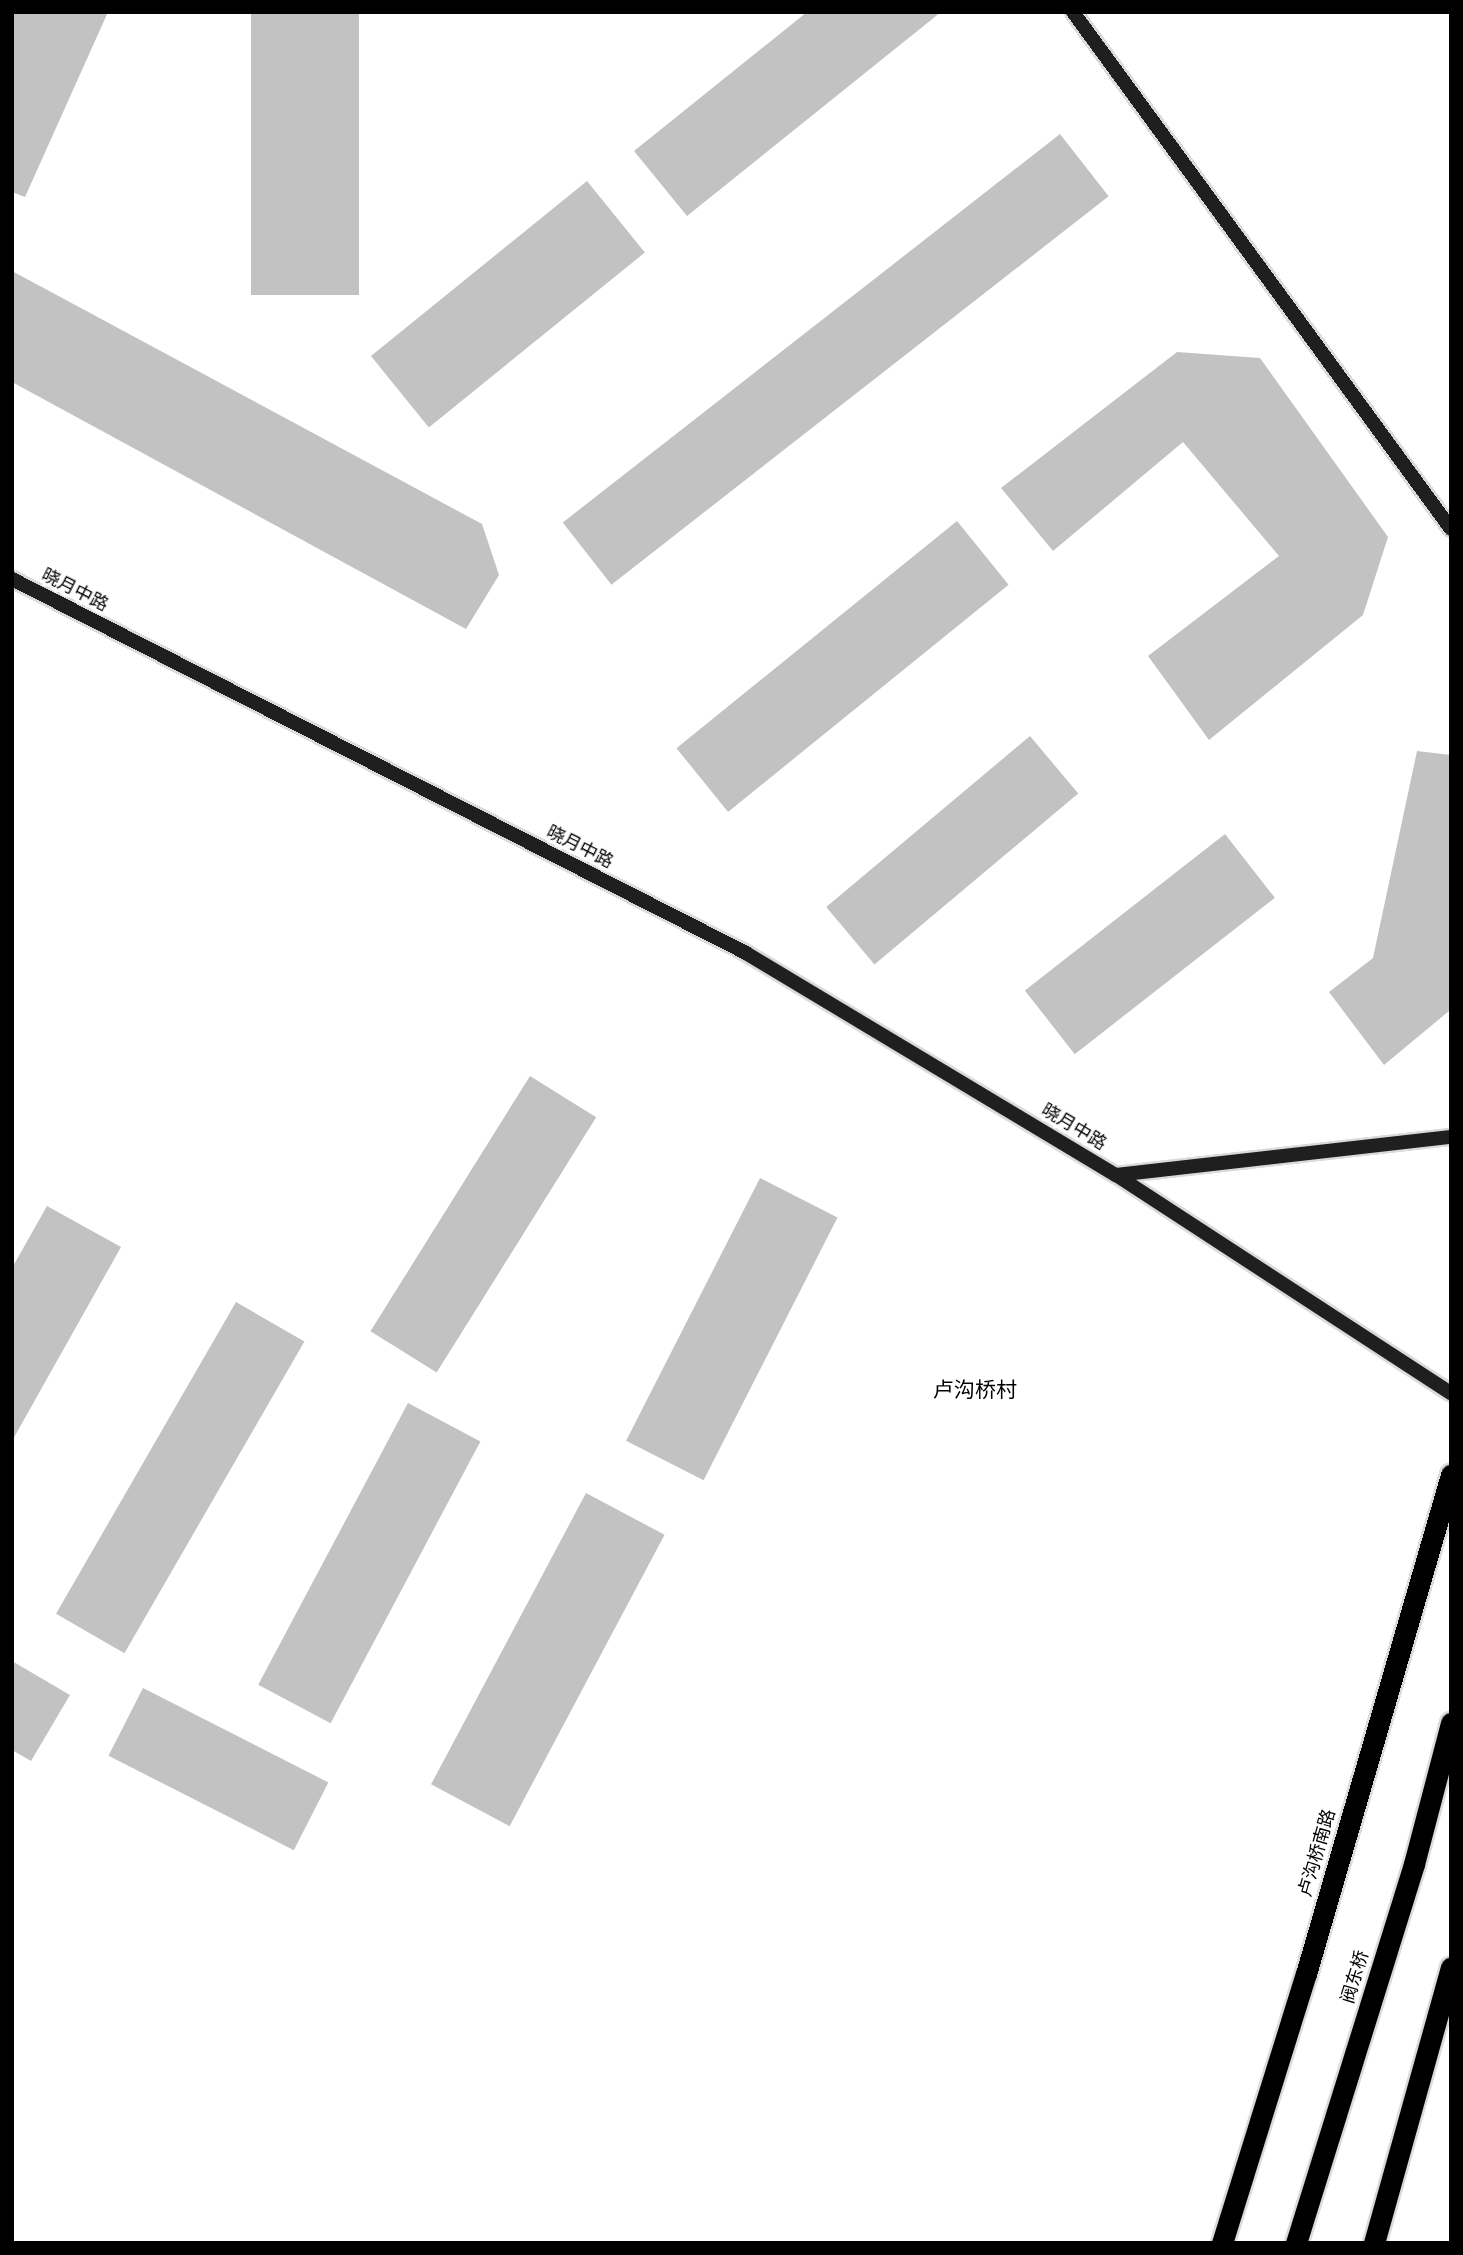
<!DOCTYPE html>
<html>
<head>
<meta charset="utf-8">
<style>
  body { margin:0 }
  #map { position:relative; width:1463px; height:2255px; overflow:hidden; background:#fff; font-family:"DM Sans","Noto Sans SC",sans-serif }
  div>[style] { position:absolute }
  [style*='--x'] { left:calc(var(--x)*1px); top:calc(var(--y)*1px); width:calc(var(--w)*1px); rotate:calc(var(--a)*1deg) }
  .building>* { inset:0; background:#c2c2c2; transform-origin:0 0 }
  .roads { filter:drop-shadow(2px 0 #dbdbdb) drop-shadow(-2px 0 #dbdbdb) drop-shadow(0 2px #dbdbdb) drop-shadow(0 -2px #dbdbdb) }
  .secondary>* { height:14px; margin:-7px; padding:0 7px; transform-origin:7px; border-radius:7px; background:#1f1f1f }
  .highway>* { height:21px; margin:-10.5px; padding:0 10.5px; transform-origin:10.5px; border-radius:10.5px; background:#000 }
  .bridges { filter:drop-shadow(2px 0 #dbdbdb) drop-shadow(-2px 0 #dbdbdb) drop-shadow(0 2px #dbdbdb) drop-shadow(0 -2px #dbdbdb) }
  .highway-bridge>* { height:21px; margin:-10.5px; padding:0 10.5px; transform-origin:10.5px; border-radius:10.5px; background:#000 }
  span { translate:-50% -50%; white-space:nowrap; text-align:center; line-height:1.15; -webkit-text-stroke:7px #fff; paint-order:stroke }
  .street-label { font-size:18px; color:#000 }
  .quarter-label { font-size:21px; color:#000 }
  .frame { position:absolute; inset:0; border:14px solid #000; pointer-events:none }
</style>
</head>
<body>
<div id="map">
  <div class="building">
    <div style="clip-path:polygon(12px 12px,108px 12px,25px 197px,12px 192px)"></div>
    <div style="left:251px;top:12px;width:108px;height:283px"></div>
    <div style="clip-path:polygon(807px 12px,941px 12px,687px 216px,634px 151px)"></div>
    <div style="left:1060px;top:134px;width:79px;height:631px;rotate:52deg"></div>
    <div style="left:587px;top:181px;width:92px;height:278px;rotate:51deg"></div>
    <div style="clip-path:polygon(12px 271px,482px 524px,499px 575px,466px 629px,12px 382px)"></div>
    <div style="clip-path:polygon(1177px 352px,1260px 358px,1388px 537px,1363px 615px,1209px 740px,1148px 656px,1279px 556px,1183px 442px,1053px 551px,1001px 488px)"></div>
    <div style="left:957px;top:521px;width:82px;height:361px;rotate:51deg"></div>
    <div style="left:1030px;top:736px;width:75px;height:266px;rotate:50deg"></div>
    <div style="clip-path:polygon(1417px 751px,1451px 755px,1451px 1002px,1449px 1011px,1384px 1065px,1329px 992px,1373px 958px)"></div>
    <div style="left:1225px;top:834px;width:81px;height:254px;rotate:52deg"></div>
    <div style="left:530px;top:1076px;width:78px;height:301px;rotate:32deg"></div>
    <div style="left:760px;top:1178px;width:87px;height:295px;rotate:27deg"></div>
    <div style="clip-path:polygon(47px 1206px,121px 1247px,12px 1441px,12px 1268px)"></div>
    <div style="left:236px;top:1302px;width:79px;height:360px;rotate:30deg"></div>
    <div style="left:408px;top:1403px;width:82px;height:319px;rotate:28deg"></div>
    <div style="left:586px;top:1493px;width:89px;height:330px;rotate:28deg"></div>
    <div style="clip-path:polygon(12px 1661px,70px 1695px,31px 1761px,12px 1750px)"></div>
    <div style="left:143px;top:1688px;width:208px;height:76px;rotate:27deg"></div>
  </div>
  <div class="roads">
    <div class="secondary">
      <div style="--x:1073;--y:12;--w:640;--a:53.83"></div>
      <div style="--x:12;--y:579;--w:824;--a:27"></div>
      <div style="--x:746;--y:953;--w:431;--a:31"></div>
      <div style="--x:1116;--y:1175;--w:400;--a:33.1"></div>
      <div style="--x:1116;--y:1175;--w:337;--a:-6.5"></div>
    </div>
    <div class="highway">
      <div style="--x:1222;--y:2243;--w:282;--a:-72.7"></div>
      <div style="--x:1306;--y:1974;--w:520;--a:-73.8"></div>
      <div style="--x:1374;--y:2243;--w:286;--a:-74.4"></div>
    </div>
  </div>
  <div class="bridges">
    <div class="highway-bridge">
      <div style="--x:1296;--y:2243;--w:397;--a:-72.7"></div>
      <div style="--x:1414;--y:1864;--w:146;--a:-75.3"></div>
    </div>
  </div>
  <div class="street-label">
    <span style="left:75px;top:590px;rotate:27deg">晓月中路</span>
    <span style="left:580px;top:847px;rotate:27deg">晓月中路</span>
    <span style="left:1074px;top:1127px;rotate:31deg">晓月中路</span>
    <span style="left:1317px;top:1853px;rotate:-74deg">卢沟桥南路</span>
    <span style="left:1355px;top:1977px;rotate:-73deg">阀东桥</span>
  </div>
  <div class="quarter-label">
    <span style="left:975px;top:1390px">卢沟桥村</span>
  </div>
  <div class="frame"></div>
</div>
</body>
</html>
